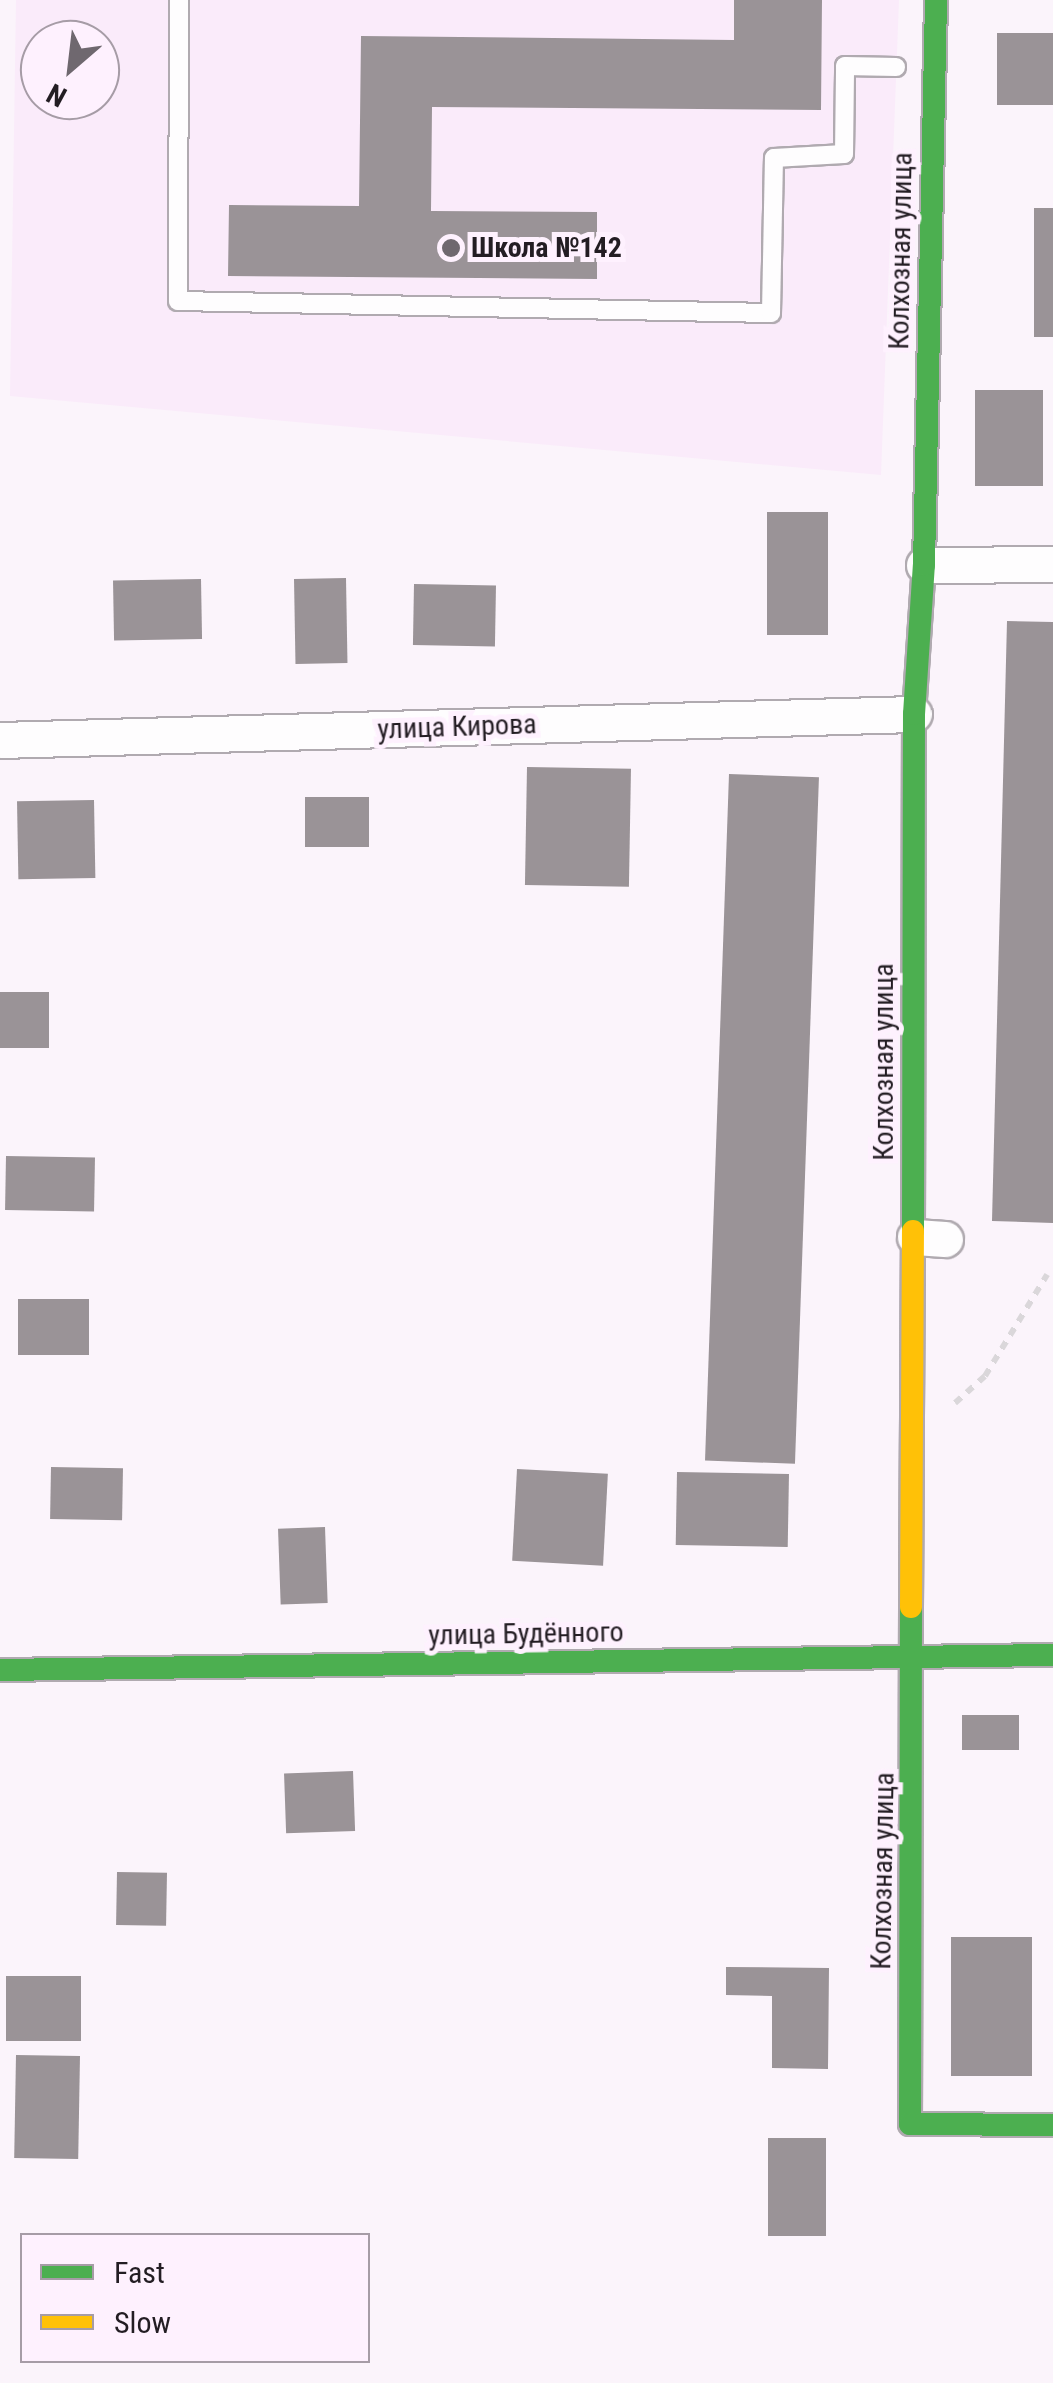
<!DOCTYPE html>
<html>
<head>
<meta charset="utf-8">
<style>
  body { margin:0 }
  #map { position:relative; width:1053px; height:2383px; overflow:hidden; background:#fbf4fb; font-family:"Roboto Condensed",sans-serif }
  div>[style] { position:absolute }
  [style*='--x'] { left:calc(var(--x)*1px); top:calc(var(--y)*1px); width:calc(var(--w)*1px); rotate:calc(var(--a)*1deg) }
  .built>* { inset:0; background:#faebfa }
  .building>* { inset:0; background:#9a9397; transform-origin:0 0 }
  .path>* { height:6px; margin-top:-3px; transform-origin:0; background:repeating-linear-gradient(90deg,#dad7da 0 8px,transparent 0 16px) }
  .roads { filter:drop-shadow(2px 0 #b0aab0) drop-shadow(-2px 0 #b0aab0) drop-shadow(0 2px #b0aab0) drop-shadow(0 -2px #b0aab0) }
  .lane>* { height:18px; margin:-9px; padding:0 9px; transform-origin:9px; border-radius:9px; background:#fefdfe }
  .street>* { height:35px; margin:-17.5px; padding:0 17.5px; transform-origin:17.5px; border-radius:17.5px; background:#fefdfe }
  .fast>* { height:22px; margin:-11px; padding:0 11px; transform-origin:11px; border-radius:11px; background:#4caf50 }
  .slow>* { height:22px; margin:-11px; padding:0 11px; transform-origin:11px; border-radius:11px; background:#ffc107 }
  .dots>* { width:28px; height:28px; translate:-50% -50%; box-sizing:border-box; border:5px solid #fef1fe; border-radius:50% }
  span { translate:-50% -50%; white-space:nowrap; text-align:center; line-height:1.15; -webkit-text-stroke:10px #fef1fe; paint-order:stroke }
  .poi-label { font-size:28px; color:#231d23; font-weight:700 }
  .left { translate:0 -50%; text-align:left }
  .street-label { font-size:28px; color:#231d23 }
  .legend { position:absolute; left:20px; top:2233px; width:350px; height:130px; box-sizing:border-box; background:#fef1fe; border:2px solid #a69ca6; margin:0; padding:12px 18px; list-style:none; font-size:30px; color:#231d23 }
  .legend li { display:flex; align-items:center; gap:20px; height:50px }
  .legend b { width:50px; border:2px solid #a69ca6 }
  .north { position:absolute; left:20px; top:20px; width:100px; height:100px; box-sizing:border-box; background:#fef1fe; border:2px solid #a69ca6; border-radius:50%; rotate:208deg; font-size:28px; font-weight:700; line-height:40px; text-align:center; color:#231d23 }
  .north::after { content:''; display:block; margin:auto; width:35px; height:45px; background:#6f686f; clip-path:polygon(50% 0,100% 100%,50% 72%,0 100%) }
</style>
</head>
<body>
<div id="map">
  <div class="built">
    <div style="clip-path:polygon(evenodd,16px 0,899px 0,881px 475px,10px 396px,16px 0,40px 40px,100px 40px,100px 100px,40px 100px,40px 40px)"></div>
  </div>
  <div class="building">
    <div style="clip-path:polygon(734px 0,822px 0,821px 110px,432px 107px,431px 211px,597px 212px,597px 279px,228px 276px,229px 205px,359px 206px,361px 36px,734px 40px)"></div>
    <div style="left:997px;top:33px;width:56px;height:72px"></div>
    <div style="left:1034px;top:208px;width:19px;height:129px"></div>
    <div style="left:975px;top:390px;width:68px;height:96px"></div>
    <div style="left:767px;top:512px;width:61px;height:123px"></div>
    <div style="left:346px;top:578px;width:85px;height:52px;rotate:89deg"></div>
    <div style="left:201px;top:579px;width:60px;height:88px;rotate:89deg"></div>
    <div style="left:414px;top:584px;width:82px;height:61px;rotate:1deg"></div>
    <div style="clip-path:polygon(1007px 621px,1053px 622px,1053px 1223px,992px 1221px)"></div>
    <div style="left:527px;top:767px;width:104px;height:118px;rotate:1deg"></div>
    <div style="left:729px;top:774px;width:90px;height:687px;rotate:2deg"></div>
    <div style="left:305px;top:797px;width:64px;height:50px"></div>
    <div style="left:94px;top:800px;width:78px;height:77px;rotate:89deg"></div>
    <div style="left:0;top:992px;width:49px;height:56px"></div>
    <div style="left:6px;top:1156px;width:89px;height:54px;rotate:1deg"></div>
    <div style="left:18px;top:1299px;width:71px;height:56px"></div>
    <div style="left:51px;top:1467px;width:72px;height:52px;rotate:1deg"></div>
    <div style="left:517px;top:1469px;width:91px;height:92px;rotate:3deg"></div>
    <div style="left:677px;top:1472px;width:112px;height:73px;rotate:1deg"></div>
    <div style="left:325px;top:1527px;width:76px;height:47px;rotate:88deg"></div>
    <div style="left:1019px;top:1715px;width:35px;height:57px;rotate:90deg"></div>
    <div style="left:353px;top:1771px;width:60px;height:69px;rotate:88deg"></div>
    <div style="left:117px;top:1872px;width:50px;height:53px;rotate:1deg"></div>
    <div style="left:951px;top:1937px;width:81px;height:139px"></div>
    <div style="clip-path:polygon(726px 1967px,829px 1968px,828px 2069px,772px 2068px,772px 1996px,726px 1995px)"></div>
    <div style="left:6px;top:1976px;width:75px;height:65px"></div>
    <div style="left:16px;top:2055px;width:64px;height:103px;rotate:1deg"></div>
    <div style="left:768px;top:2138px;width:58px;height:98px"></div>
  </div>
  <div class="path">
    <div style="--x:955;--y:1403;--w:40;--a:-42"></div>
    <div style="--x:985;--y:1376;--w:119;--a:-58.5"></div>
  </div>
  <div class="roads">
    <div class="lane">
      <div style="--x:179;--y:0;--w:301;--a:90.2"></div>
      <div style="--x:178;--y:301;--w:593;--a:1.16"></div>
      <div style="--x:771;--y:313;--w:155;--a:-88.9"></div>
      <div style="--x:774;--y:158;--w:70;--a:-3.3"></div>
      <div style="--x:844;--y:154;--w:88;--a:-89.3"></div>
      <div style="--x:845;--y:66;--w:51;--a:1.1"></div>
    </div>
    <div class="street">
      <div style="--x:924;--y:565;--w:129;--a:-0.4"></div>
      <div style="--x:0;--y:740;--w:914;--a:-1.63"></div>
      <div style="--x:915;--y:1237;--w:30;--a:4"></div>
    </div>
    <div class="fast">
      <div style="--x:913;--y:1231;--w:517;--a:-89.89"></div>
      <div style="--x:914;--y:714;--w:149;--a:-86.2"></div>
      <div style="--x:924;--y:565;--w:565;--a:-88.78"></div>
      <div style="--x:911;--y:1607;--w:517;--a:90.11"></div>
      <div style="--x:910;--y:2124;--w:143;--a:0.4"></div>
      <div style="--x:0;--y:1670;--w:1053;--a:-0.82"></div>
    </div>
    <div class="slow">
      <div style="--x:911;--y:1607;--w:376;--a:-89.7"></div>
    </div>
  </div>
  <div class="dots">
    <div style="left:451px;top:248px;background:#6f686f"></div>
  </div>
  <div class="poi-label">
    <span class="left" style="left:471px;top:248px">Школа №142</span>
  </div>
  <div class="street-label">
    <span style="left:901px;top:251px;rotate:-89deg">Колхозная улица</span>
    <span style="left:457px;top:727px;rotate:-2deg">улица Кирова</span>
    <span style="left:884px;top:1062px;rotate:-90deg">Колхозная улица</span>
    <span style="left:526px;top:1634px;rotate:-1deg">улица Будённого</span>
    <span style="left:883px;top:1871px;rotate:-89deg">Колхозная улица</span>
  </div>
  <ul class="legend">
  <li><b style="height:12px;background:#4caf50"></b>Fast</li>
  <li><b style="height:12px;background:#ffc107"></b>Slow</li>
  </ul>
  <div class="north">N</div>
</div>
</body>
</html>
